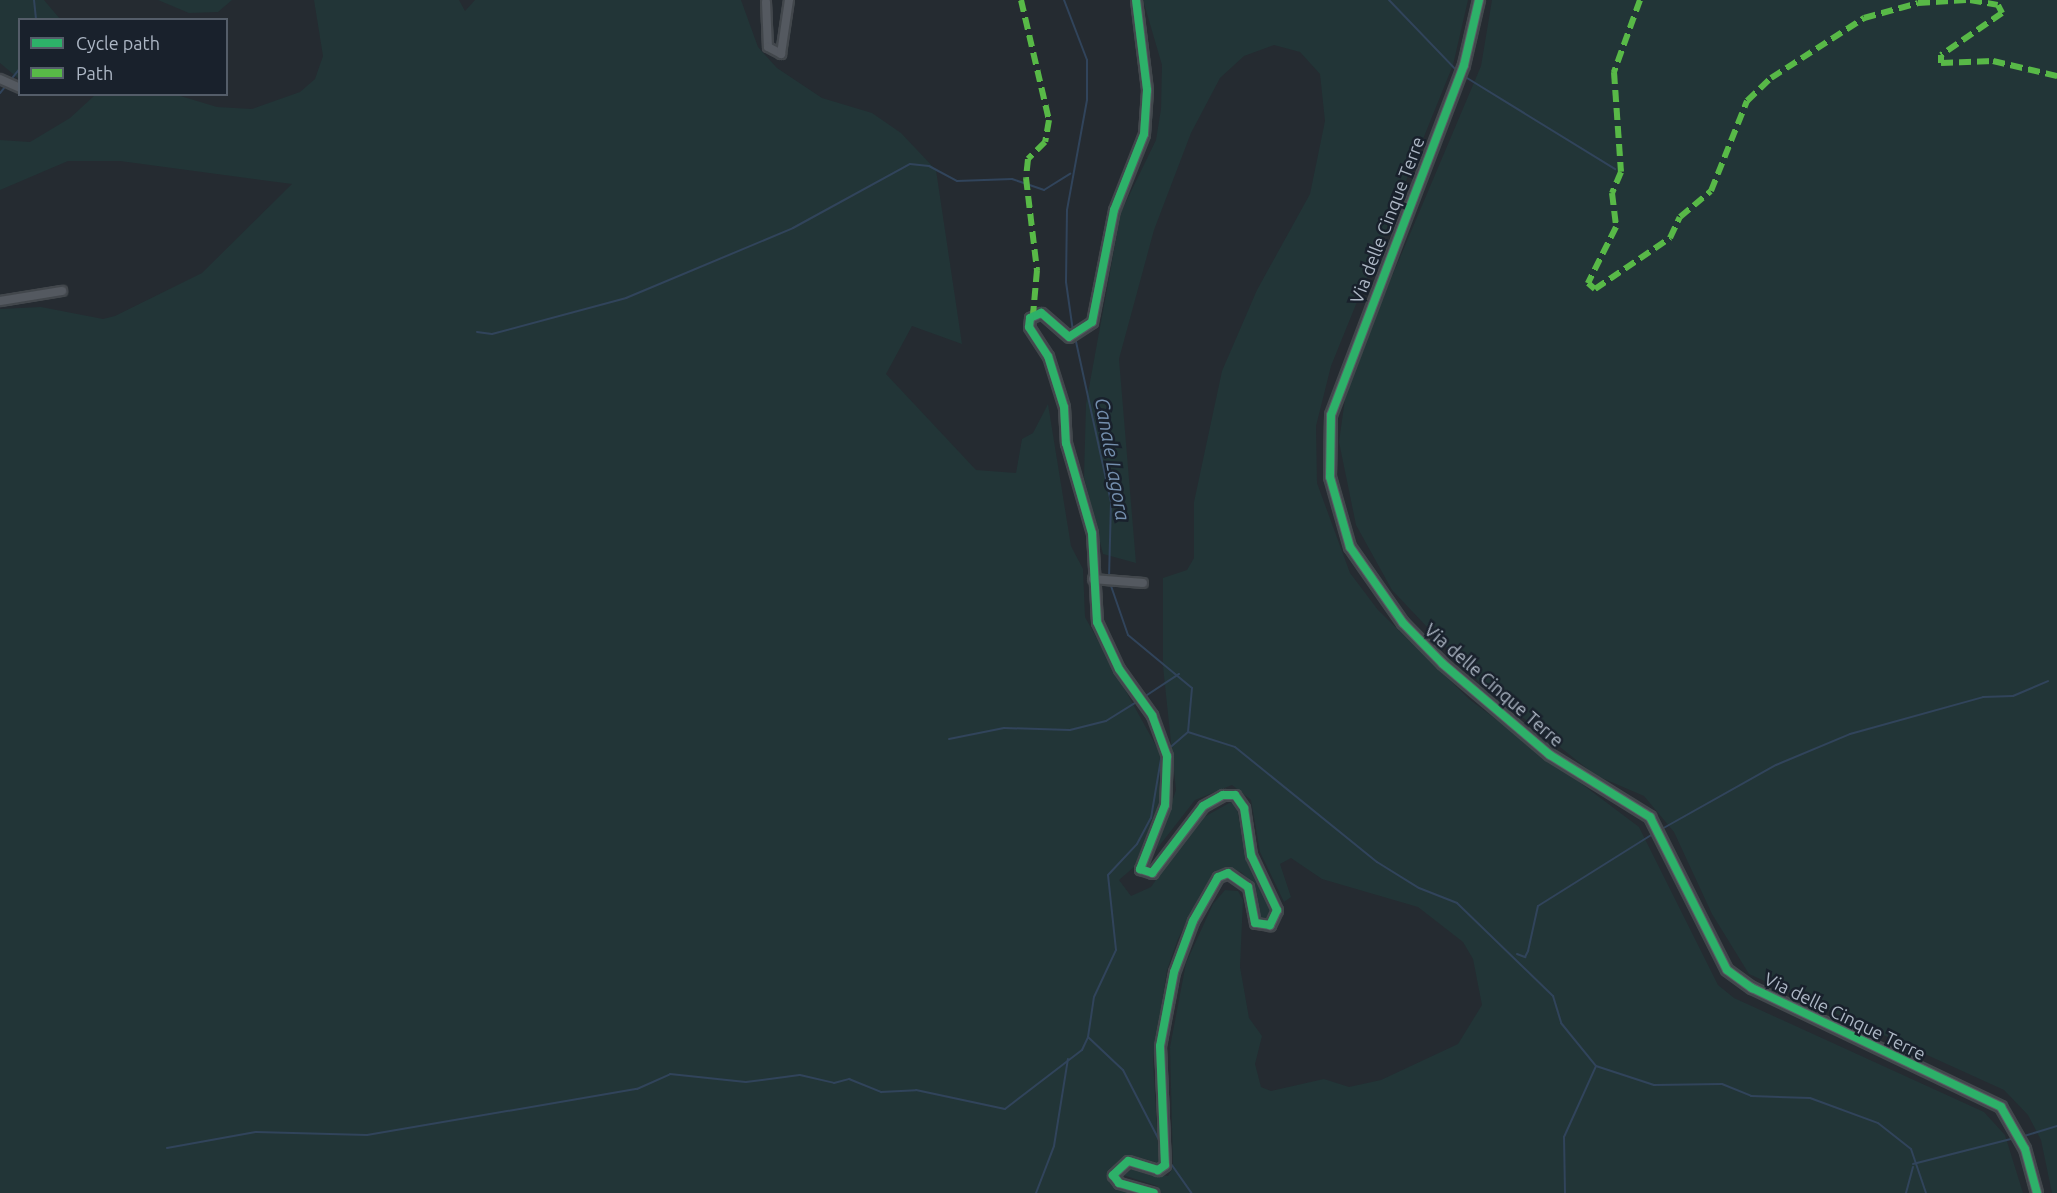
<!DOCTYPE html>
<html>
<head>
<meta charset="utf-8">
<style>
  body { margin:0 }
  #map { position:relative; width:2057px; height:1193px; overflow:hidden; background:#252b31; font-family:Ubuntu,sans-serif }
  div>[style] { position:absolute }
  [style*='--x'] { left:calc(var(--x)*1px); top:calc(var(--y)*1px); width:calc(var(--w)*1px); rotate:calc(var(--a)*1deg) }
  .green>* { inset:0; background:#223537 }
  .stream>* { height:2px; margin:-1px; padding:0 1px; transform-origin:1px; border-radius:1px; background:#31445b }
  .roads { filter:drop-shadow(2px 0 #42474c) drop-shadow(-2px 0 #42474c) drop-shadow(0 2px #42474c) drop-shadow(0 -2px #42474c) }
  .minor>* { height:8px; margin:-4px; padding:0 4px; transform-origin:4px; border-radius:4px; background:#545960 }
  .tertiary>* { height:9px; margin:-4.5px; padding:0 4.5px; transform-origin:4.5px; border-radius:4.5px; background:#545960 }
  .secondary>* { height:10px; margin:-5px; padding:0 5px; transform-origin:5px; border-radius:5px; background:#585e65 }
  .quiet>* { height:6px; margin-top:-3px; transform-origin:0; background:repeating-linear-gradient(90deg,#58b947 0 12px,transparent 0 18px) }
  .cycleway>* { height:8px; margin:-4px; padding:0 4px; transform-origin:4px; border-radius:4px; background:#2db169 }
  span { translate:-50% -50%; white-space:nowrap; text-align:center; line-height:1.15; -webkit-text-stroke:5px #19212c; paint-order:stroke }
  .street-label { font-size:18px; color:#adb7c5 }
  .water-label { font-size:20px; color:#748fae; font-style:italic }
  .legend { position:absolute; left:18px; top:18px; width:210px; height:78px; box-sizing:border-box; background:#19212c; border:2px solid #545d69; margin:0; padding:8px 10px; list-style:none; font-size:18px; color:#adb7c5 }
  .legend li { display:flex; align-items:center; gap:12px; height:30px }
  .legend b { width:30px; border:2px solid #545d69 }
</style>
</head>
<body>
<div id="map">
  <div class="green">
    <div style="clip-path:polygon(0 0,44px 0,60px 19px,20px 20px,19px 79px,0 63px)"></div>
    <div style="clip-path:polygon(158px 0,232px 0,218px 12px,189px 13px)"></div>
    <div style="clip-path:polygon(314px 0,459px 0,465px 11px,475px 0,741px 0,758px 47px,777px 68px,822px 98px,872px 113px,901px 133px,936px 170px,962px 344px,912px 326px,886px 374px,976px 470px,1016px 473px,1022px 439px,1033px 433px,1048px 404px,1071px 546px,1083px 569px,1085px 617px,1160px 753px,1159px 805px,1134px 867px,1119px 880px,1131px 896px,1151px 887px,1197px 821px,1231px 802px,1237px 808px,1245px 853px,1271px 907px,1268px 920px,1259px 919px,1252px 883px,1241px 872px,1221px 869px,1202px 891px,1178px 939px,1167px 970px,1153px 1060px,1159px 1163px,1130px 1155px,1107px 1173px,1113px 1185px,1140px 1193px,0 1193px,0 309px,41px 307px,103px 319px,115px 316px,202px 273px,292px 184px,120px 161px,68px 161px,0 190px,0 140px,30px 142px,70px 118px,95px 95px,177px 95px,217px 107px,252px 109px,300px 92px,315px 79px,323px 56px)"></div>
    <div style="clip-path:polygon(1143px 0,1468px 0,1453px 65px,1331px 366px,1316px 426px,1317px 483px,1350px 573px,1378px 610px,1469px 699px,1639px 827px,1718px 985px,1734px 998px,1984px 1112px,2005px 1135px,2023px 1193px,1161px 1193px,1157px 1186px,1123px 1175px,1129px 1169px,1168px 1176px,1173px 1167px,1170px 1047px,1186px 963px,1213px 904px,1225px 890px,1238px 891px,1243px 900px,1240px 967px,1249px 1018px,1262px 1036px,1255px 1064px,1261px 1087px,1271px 1091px,1324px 1079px,1349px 1087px,1381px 1080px,1458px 1044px,1482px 1005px,1473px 959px,1463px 942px,1418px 907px,1322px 879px,1291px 858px,1280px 864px,1291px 897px,1284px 902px,1260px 852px,1251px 800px,1232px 785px,1195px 800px,1156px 850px,1176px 790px,1163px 666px,1163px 578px,1187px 570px,1194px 558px,1194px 502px,1222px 371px,1257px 290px,1310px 194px,1325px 121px,1320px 74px,1300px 52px,1274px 45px,1244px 56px,1220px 78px,1191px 133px,1154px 230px,1119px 359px,1136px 563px,1103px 554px,1084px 477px,1086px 404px,1121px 212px,1156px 140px,1161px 109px,1162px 65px)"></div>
    <div style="clip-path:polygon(1492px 0,2057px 0,2057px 1193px,2052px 1193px,2041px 1140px,2028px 1115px,2004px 1090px,1749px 974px,1712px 914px,1674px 832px,1644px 796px,1595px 775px,1481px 684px,1392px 590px,1356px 525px,1339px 442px,1345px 399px,1363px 345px,1481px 66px)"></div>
  </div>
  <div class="stream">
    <div style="--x:34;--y:0;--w:20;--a:84"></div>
    <div style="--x:1064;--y:0;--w:64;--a:69"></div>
    <div style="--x:1087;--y:60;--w:40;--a:90"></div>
    <div style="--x:1087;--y:100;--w:112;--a:100.3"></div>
    <div style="--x:1067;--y:210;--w:72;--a:90.8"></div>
    <div style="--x:1066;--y:282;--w:49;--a:81.9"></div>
    <div style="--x:1389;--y:0;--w:100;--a:46.2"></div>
    <div style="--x:1467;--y:78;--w:174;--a:31.6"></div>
    <div style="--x:0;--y:93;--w:32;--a:-51"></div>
    <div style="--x:477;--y:332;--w:15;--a:8"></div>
    <div style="--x:492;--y:334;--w:139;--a:-15"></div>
    <div style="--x:626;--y:298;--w:181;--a:-22.7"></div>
    <div style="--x:793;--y:228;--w:133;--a:-28.7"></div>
    <div style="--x:910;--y:164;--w:19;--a:6"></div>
    <div style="--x:929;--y:166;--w:32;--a:28"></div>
    <div style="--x:957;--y:181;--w:55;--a:-2.1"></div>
    <div style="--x:1012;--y:179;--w:34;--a:19"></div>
    <div style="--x:1044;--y:190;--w:31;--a:-32"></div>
    <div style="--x:1075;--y:337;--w:169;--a:77.7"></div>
    <div style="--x:1111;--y:502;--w:76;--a:91.5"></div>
    <div style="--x:1110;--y:583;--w:55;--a:70.9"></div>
    <div style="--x:1128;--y:635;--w:83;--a:39.6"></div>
    <div style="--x:1192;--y:688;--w:44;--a:95.2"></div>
    <div style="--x:1188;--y:732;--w:28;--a:139"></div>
    <div style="--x:1144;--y:697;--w:42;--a:-33.3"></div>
    <div style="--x:1188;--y:732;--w:49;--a:17.7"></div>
    <div style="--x:1235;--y:747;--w:183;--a:39"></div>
    <div style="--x:1377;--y:862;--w:49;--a:31.8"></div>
    <div style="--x:1419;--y:888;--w:41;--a:21.5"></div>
    <div style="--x:1457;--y:903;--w:134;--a:44.1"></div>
    <div style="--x:1553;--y:996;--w:28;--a:73"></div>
    <div style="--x:1561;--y:1023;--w:55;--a:50.9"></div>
    <div style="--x:1596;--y:1066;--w:61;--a:18.1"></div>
    <div style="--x:1654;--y:1085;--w:68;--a:-0.8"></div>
    <div style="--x:1722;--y:1084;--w:31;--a:22"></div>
    <div style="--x:1751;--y:1096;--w:59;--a:1.9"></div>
    <div style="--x:1810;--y:1098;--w:72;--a:20.2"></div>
    <div style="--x:1878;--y:1123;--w:42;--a:38.2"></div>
    <div style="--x:1911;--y:1149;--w:46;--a:71.2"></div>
    <div style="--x:949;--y:739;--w:56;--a:-11.3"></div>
    <div style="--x:1004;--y:728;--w:66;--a:1.7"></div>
    <div style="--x:1070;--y:730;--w:37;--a:-14"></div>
    <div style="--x:1106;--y:721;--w:39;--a:-32"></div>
    <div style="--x:1660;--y:830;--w:133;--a:-29.3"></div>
    <div style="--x:1776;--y:765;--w:80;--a:-22.7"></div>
    <div style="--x:1850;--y:734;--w:138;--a:-15.5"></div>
    <div style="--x:1983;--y:697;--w:30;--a:-2"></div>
    <div style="--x:2013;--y:696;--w:38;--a:-23"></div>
    <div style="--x:1517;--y:954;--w:9;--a:21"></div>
    <div style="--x:1525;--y:957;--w:7;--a:-63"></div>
    <div style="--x:1528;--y:951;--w:46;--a:-77.5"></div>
    <div style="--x:1538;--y:906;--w:136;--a:-32.1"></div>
    <div style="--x:1088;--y:1037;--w:48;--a:43.3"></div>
    <div style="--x:1123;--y:1070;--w:81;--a:62.8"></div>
    <div style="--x:2021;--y:1137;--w:38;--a:-17"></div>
    <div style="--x:167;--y:1148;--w:90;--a:-10.2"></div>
    <div style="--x:256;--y:1132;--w:111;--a:1.5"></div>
    <div style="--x:367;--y:1135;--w:274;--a:-9.7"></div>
    <div style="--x:637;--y:1089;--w:36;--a:-24"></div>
    <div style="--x:670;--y:1074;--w:76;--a:6"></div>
    <div style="--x:746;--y:1082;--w:54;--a:-7.4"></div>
    <div style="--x:800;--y:1075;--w:35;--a:13"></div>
    <div style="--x:834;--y:1083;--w:16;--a:-15"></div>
    <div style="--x:849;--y:1079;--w:35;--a:22"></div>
    <div style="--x:881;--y:1092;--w:35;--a:-3"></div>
    <div style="--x:916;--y:1090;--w:91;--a:12.1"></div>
    <div style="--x:1005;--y:1109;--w:97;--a:-37.5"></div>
    <div style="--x:1082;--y:1050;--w:14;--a:-65"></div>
    <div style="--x:1088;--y:1037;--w:40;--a:-81.5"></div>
    <div style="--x:1094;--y:997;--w:52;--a:-64.9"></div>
    <div style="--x:1116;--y:950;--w:75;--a:-96.1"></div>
    <div style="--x:1108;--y:875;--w:42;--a:-46.9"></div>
    <div style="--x:1137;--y:844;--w:30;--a:-62"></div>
    <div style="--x:1151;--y:818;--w:66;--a:-80.4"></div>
    <div style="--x:1169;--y:1161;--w:39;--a:55"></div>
    <div style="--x:1913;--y:1164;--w:105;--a:-14.3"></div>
    <div style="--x:1036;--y:1193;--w:50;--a:-69"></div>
    <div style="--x:1054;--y:1146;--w:88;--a:-80.9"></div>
    <div style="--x:1565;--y:1193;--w:56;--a:-91"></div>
    <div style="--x:1564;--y:1137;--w:78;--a:-65.7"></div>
    <div style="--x:1906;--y:1193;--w:27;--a:-75"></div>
  </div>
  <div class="roads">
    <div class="minor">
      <div style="--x:766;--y:2;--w:45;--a:87.5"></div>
      <div style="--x:768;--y:47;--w:15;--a:28"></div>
      <div style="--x:781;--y:54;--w:55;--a:-81.6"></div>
      <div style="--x:0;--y:79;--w:22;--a:24"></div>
      <div style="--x:0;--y:301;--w:63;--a:-9.2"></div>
      <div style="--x:1093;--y:579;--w:50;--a:4.6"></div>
    </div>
    <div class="tertiary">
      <div style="--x:1136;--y:0;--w:91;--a:83"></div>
      <div style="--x:1147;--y:90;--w:44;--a:93.9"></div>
      <div style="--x:1144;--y:134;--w:82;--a:111.5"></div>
      <div style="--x:1114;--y:210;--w:114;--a:101.1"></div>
      <div style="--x:1092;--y:322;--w:27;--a:147"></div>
      <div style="--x:1069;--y:337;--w:37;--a:-139"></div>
      <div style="--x:1041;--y:313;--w:12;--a:156"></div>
      <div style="--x:1030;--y:318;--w:9;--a:96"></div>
      <div style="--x:1029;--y:327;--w:35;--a:57"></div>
      <div style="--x:1048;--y:356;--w:53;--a:72.6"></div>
      <div style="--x:1064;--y:407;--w:36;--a:87"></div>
      <div style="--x:1066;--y:443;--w:94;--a:73.9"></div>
      <div style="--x:1092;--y:533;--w:89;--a:86.8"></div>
      <div style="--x:1097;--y:622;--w:52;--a:64.9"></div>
      <div style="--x:1119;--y:669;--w:57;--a:54.3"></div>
      <div style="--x:1152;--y:715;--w:44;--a:69.9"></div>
      <div style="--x:1167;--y:756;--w:49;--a:92.3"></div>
      <div style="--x:1165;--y:805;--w:69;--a:111.3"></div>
      <div style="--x:1140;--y:869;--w:13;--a:18"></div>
      <div style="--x:1152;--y:873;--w:84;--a:-52.7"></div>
      <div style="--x:1203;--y:806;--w:23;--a:-29"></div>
      <div style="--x:1223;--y:795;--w:12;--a:0"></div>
      <div style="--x:1235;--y:795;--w:16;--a:55"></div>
      <div style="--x:1244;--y:808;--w:48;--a:81.5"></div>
      <div style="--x:1251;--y:855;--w:61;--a:64.7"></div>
      <div style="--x:1277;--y:910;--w:17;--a:115"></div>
      <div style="--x:1270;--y:925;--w:15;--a:-172"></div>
      <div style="--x:1255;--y:923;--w:37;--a:-101"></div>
      <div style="--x:1248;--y:887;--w:24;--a:-145"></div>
      <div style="--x:1228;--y:873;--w:11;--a:158"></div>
      <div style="--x:1218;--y:877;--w:51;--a:119.6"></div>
      <div style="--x:1193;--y:921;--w:54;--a:110.4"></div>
      <div style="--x:1174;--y:972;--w:75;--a:100.7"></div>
      <div style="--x:1160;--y:1046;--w:119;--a:87.6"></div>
      <div style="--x:1165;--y:1165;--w:9;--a:144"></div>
      <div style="--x:1158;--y:1170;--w:31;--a:-163"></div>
      <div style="--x:1128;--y:1161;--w:21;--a:137"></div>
      <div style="--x:1113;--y:1175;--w:10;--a:53"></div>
      <div style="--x:1119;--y:1183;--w:36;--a:16"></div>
    </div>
    <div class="secondary">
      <div style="--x:1479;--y:0;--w:67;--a:103"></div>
      <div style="--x:1464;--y:65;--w:374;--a:110.8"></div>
      <div style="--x:1331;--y:415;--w:62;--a:90.9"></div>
      <div style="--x:1330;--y:477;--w:73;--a:74.1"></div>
      <div style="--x:1350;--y:547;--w:93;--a:55.1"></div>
      <div style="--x:1403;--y:623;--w:57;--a:45.7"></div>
      <div style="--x:1443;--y:664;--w:140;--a:40.4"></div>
      <div style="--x:1550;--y:755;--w:118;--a:31.8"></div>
      <div style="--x:1650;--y:817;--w:171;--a:63.3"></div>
      <div style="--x:1727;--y:970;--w:31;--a:36"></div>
      <div style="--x:1752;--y:988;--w:276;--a:25.5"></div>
      <div style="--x:2001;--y:1107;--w:48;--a:60.3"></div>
      <div style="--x:2025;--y:1149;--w:46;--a:74.7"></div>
    </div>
  </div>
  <div class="quiet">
    <div style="--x:1021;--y:0;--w:123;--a:76.9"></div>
    <div style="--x:1049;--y:120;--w:22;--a:100"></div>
    <div style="--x:1045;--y:142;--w:24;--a:135"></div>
    <div style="--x:1028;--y:159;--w:19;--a:96"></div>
    <div style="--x:1026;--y:178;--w:93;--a:83.2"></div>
    <div style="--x:1037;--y:270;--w:45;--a:95.1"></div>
    <div style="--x:1640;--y:0;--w:77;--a:109.9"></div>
    <div style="--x:1614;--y:72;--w:100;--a:86"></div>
    <div style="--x:1621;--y:172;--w:23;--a:113"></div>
    <div style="--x:1612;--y:193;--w:34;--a:83"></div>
    <div style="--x:1616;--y:227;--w:63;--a:116.6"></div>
    <div style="--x:1588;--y:283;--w:9;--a:41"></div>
    <div style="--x:1595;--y:289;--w:91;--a:-34.2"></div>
    <div style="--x:1670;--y:238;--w:23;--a:-65"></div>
    <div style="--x:1680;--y:217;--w:40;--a:-40"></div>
    <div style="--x:1711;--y:191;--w:97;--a:-68.2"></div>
    <div style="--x:1747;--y:101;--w:33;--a:-44"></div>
    <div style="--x:1771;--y:78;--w:111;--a:-32.8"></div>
    <div style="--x:1864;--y:18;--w:56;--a:-15.5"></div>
    <div style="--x:1918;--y:3;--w:48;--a:-3.6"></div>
    <div style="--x:1970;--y:0;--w:28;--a:10"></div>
    <div style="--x:1998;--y:5;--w:9;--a:63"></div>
    <div style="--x:2002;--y:13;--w:74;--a:145.5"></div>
    <div style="--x:1941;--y:55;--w:8;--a:90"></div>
    <div style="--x:1941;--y:63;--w:52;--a:-2.2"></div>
    <div style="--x:1993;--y:61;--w:66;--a:13.2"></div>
  </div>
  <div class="cycleway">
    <div style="--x:1136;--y:0;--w:91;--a:83"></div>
    <div style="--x:1147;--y:90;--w:44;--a:93.9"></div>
    <div style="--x:1144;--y:134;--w:82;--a:111.5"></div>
    <div style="--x:1114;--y:210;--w:114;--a:101.1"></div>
    <div style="--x:1092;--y:322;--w:27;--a:147"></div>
    <div style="--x:1069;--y:337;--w:37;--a:-139"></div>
    <div style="--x:1041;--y:313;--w:12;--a:156"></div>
    <div style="--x:1030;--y:318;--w:9;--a:96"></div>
    <div style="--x:1029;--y:327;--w:35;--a:57"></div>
    <div style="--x:1048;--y:356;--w:53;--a:72.6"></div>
    <div style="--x:1064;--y:407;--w:36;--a:87"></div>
    <div style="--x:1066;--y:443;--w:94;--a:73.9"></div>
    <div style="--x:1092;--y:533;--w:89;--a:86.8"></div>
    <div style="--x:1097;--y:622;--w:52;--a:64.9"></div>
    <div style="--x:1119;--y:669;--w:57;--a:54.3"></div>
    <div style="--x:1152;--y:715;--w:44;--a:69.9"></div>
    <div style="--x:1167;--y:756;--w:49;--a:92.3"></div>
    <div style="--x:1165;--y:805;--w:69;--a:111.3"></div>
    <div style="--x:1140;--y:869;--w:13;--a:18"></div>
    <div style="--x:1152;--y:873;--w:84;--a:-52.7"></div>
    <div style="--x:1203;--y:806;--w:23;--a:-29"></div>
    <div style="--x:1223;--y:795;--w:12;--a:0"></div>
    <div style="--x:1235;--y:795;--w:16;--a:55"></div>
    <div style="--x:1244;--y:808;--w:48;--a:81.5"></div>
    <div style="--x:1251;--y:855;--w:61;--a:64.7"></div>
    <div style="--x:1277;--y:910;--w:17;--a:115"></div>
    <div style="--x:1270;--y:925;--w:15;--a:-172"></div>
    <div style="--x:1255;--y:923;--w:37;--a:-101"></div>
    <div style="--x:1248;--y:887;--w:24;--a:-145"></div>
    <div style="--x:1228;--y:873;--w:11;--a:158"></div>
    <div style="--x:1218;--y:877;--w:51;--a:119.6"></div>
    <div style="--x:1193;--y:921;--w:54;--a:110.4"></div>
    <div style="--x:1174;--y:972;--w:75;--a:100.7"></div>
    <div style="--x:1160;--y:1046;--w:119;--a:87.6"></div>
    <div style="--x:1165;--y:1165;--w:9;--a:144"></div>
    <div style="--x:1158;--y:1170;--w:31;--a:-163"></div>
    <div style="--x:1128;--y:1161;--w:21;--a:137"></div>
    <div style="--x:1113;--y:1175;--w:10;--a:53"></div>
    <div style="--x:1119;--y:1183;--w:36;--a:16"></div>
    <div style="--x:1479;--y:0;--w:67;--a:103"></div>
    <div style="--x:1464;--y:65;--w:374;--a:110.8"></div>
    <div style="--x:1331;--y:415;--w:62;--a:90.9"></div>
    <div style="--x:1330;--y:477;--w:73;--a:74.1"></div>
    <div style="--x:1350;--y:547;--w:93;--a:55.1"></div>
    <div style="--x:1403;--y:623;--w:57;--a:45.7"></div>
    <div style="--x:1443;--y:664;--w:140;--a:40.4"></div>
    <div style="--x:1550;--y:755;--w:118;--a:31.8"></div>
    <div style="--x:1650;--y:817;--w:171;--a:63.3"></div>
    <div style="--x:1727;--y:970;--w:31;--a:36"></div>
    <div style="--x:1752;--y:988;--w:276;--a:25.5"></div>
    <div style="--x:2001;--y:1107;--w:48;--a:60.3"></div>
    <div style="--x:2025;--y:1149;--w:46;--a:74.7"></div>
  </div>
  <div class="street-label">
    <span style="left:1387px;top:220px;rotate:-69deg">Via delle Cinque Terre</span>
    <span style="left:1494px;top:685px;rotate:41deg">Via delle Cinque Terre</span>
    <span style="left:1845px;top:1016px;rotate:26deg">Via delle Cinque Terre</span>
  </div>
  <div class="water-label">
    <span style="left:1113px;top:459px;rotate:80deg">Canale Lagora</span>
  </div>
  <ul class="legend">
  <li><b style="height:8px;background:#2db169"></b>Cycle path</li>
  <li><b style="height:8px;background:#58b947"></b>Path</li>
  </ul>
</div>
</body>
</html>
